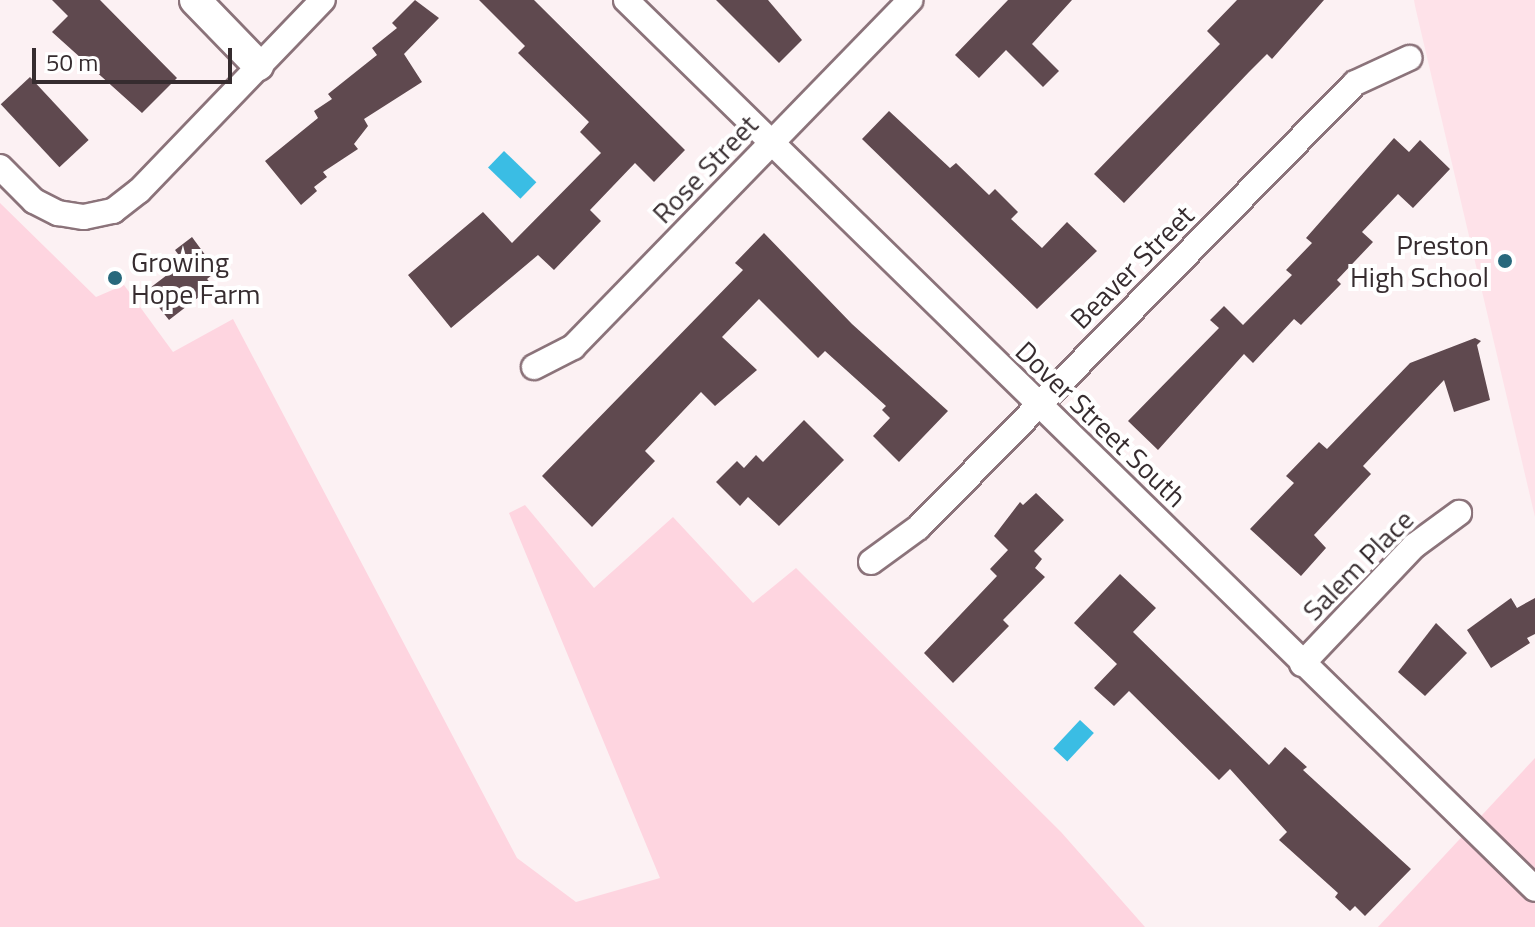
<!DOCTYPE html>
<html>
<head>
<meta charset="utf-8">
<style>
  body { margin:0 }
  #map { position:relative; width:1535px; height:927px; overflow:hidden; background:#fcf1f3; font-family:"Titillium Web",sans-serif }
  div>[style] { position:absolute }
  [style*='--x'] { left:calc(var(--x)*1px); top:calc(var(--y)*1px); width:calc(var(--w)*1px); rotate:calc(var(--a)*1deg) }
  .built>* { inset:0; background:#fee2e9 }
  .green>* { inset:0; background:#fed5e0 }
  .water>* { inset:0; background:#3abde4; transform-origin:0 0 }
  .building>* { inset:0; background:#5f494f; transform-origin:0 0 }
  .roads { filter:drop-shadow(2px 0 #8b737a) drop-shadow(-2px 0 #8b737a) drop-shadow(0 2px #8b737a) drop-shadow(0 -2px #8b737a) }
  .minor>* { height:24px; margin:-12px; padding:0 12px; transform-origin:12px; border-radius:12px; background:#fff }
  .tertiary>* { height:30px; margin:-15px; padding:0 15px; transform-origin:15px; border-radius:15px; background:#fff }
  .dots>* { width:22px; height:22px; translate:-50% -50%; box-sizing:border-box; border:4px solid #fff; border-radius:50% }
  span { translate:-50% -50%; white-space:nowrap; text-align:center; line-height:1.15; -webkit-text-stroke:8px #fff; paint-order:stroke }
  .street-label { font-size:28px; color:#362c2f }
  .poi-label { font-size:28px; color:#362c2f }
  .right { translate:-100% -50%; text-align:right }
  .left { translate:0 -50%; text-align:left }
  .scale { position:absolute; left:32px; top:48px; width:200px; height:36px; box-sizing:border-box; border:4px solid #362c2f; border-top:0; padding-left:10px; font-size:24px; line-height:28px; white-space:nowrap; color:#362c2f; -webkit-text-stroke:6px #fff; paint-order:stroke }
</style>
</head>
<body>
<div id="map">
  <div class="built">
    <div style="clip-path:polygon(1414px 0,1535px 0,1535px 517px,1415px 6px)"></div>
  </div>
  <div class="green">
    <div style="clip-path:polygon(0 203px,96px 297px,124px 285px,173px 352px,233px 319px,517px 858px,576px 902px,660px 878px,509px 513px,525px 505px,594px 588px,673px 517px,753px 603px,796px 568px,1061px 832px,1145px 927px,0 927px)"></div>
    <div style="clip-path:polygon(1535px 758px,1535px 927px,1378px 927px)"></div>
  </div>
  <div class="water">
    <div style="left:504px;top:151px;width:45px;height:23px;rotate:44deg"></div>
    <div style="left:1080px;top:720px;width:19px;height:39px;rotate:43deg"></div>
  </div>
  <div class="building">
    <div style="clip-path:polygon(52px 0,100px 0,177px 78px,142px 113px,52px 32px,68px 16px)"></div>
    <div style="clip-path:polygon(415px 0,439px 18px,404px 54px,422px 82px,364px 119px,368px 126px,354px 144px,358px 149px,323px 172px,327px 177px,314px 187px,317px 191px,301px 205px,265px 161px,318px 118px,314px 111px,332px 99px,328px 94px,377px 55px,372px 48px,397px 28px,392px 23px)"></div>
    <div style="clip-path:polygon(479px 0,534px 0,685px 150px,654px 182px,635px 163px,590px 210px,601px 221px,554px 270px,538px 255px,451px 328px,408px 275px,483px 212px,512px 243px,601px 153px,580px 132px,589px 122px,518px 53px,525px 46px)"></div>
    <div style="clip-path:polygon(716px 0,768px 0,802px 40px,779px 63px)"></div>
    <div style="clip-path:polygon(1008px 0,1072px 0,1032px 44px,1059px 71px,1043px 87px,1006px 50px,979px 78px,955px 55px)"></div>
    <div style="clip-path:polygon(1237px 0,1324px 0,1272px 59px,1267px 54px,1249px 72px,1124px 203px,1094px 174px,1220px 44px,1207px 31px)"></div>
    <div style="left:30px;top:77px;width:86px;height:40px;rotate:47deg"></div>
    <div style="clip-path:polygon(889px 111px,950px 168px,956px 163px,989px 195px,995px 189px,1018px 212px,1011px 219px,1042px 248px,1067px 222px,1097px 251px,1037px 309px,862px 139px)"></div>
    <div style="clip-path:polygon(1394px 138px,1409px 152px,1420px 140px,1450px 169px,1413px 208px,1398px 194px,1362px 232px,1373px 242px,1337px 280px,1341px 284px,1301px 325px,1294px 319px,1253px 363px,1244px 354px,1158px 450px,1128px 421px,1219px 328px,1210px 320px,1224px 306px,1243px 325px,1292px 275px,1286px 270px,1312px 243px,1306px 238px)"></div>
    <div style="clip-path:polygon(764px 233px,852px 324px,948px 411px,899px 462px,873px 436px,890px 418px,882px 410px,886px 406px,825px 351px,818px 358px,759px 299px,722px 337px,757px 370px,715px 406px,701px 392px,645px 451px,655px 461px,592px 527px,542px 476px,743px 270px,735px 263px)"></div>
    <div style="clip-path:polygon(192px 237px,217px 271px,207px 279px,213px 286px,169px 320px,146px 291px,184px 262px,175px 250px)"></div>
    <div style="clip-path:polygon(1475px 338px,1481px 341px,1477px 345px,1490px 400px,1454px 412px,1444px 380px,1363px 466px,1371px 474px,1314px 535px,1326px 548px,1301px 576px,1250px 529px,1294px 483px,1286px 476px,1319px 442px,1327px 449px,1410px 363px)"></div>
    <div style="clip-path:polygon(804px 420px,844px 460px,779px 526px,748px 497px,740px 506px,716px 482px,737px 461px,744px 468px,756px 455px,763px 462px)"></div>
    <div style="clip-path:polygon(1036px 493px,1064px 520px,1034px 551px,1042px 559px,1035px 568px,1045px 577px,1003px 620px,1009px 626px,953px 683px,924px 653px,997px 576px,990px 569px,1008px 550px,994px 536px,1020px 502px,1023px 505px)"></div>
    <div style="clip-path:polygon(1120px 574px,1156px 608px,1133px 632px,1269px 765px,1285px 747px,1307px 767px,1303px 770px,1411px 869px,1365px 916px,1355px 906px,1350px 911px,1335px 897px,1338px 893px,1279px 840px,1287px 832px,1230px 769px,1219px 780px,1129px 691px,1114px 706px,1094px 688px,1117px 664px,1074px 623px)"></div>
    <div style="clip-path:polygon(1511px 598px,1517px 608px,1535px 598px,1535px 634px,1527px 638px,1530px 643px,1491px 668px,1467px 630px)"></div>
    <div style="clip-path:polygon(1436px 623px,1467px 653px,1425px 696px,1398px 672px)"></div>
  </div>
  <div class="roads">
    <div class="minor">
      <div style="--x:626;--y:0;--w:1271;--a:44.36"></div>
      <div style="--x:0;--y:167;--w:48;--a:45"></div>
      <div style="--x:34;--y:201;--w:27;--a:27"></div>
      <div style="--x:58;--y:213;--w:26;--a:9"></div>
      <div style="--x:84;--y:217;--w:30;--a:-12"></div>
      <div style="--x:113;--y:211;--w:33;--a:-38"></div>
      <div style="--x:139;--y:191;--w:265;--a:-46.1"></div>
      <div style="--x:534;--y:367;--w:44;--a:-27.1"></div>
      <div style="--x:573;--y:347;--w:484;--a:-45.8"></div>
      <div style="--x:871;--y:562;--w:59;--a:-36.1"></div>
      <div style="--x:919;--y:527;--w:622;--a:-45.52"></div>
      <div style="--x:1355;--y:83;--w:60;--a:-24.8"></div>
      <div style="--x:1302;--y:664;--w:163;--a:-46.5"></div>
      <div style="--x:1414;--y:546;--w:56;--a:-36.3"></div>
    </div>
    <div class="tertiary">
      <div style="--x:195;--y:0;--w:91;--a:45.9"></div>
    </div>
  </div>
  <div class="dots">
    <div style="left:1505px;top:261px;background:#28687c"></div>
    <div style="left:115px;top:278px;background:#28687c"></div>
  </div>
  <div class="street-label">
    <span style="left:705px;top:169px;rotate:-46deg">Rose Street</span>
    <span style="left:1132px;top:267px;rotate:-45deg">Beaver Street</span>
    <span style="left:1101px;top:424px;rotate:44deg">Dover Street South</span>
    <span style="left:1358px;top:565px;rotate:-45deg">Salem Place</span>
  </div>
  <div class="poi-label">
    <span class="right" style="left:1489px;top:261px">Preston<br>High School</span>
    <span class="left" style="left:131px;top:278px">Growing<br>Hope Farm</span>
  </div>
  <div class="scale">50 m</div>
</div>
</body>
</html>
